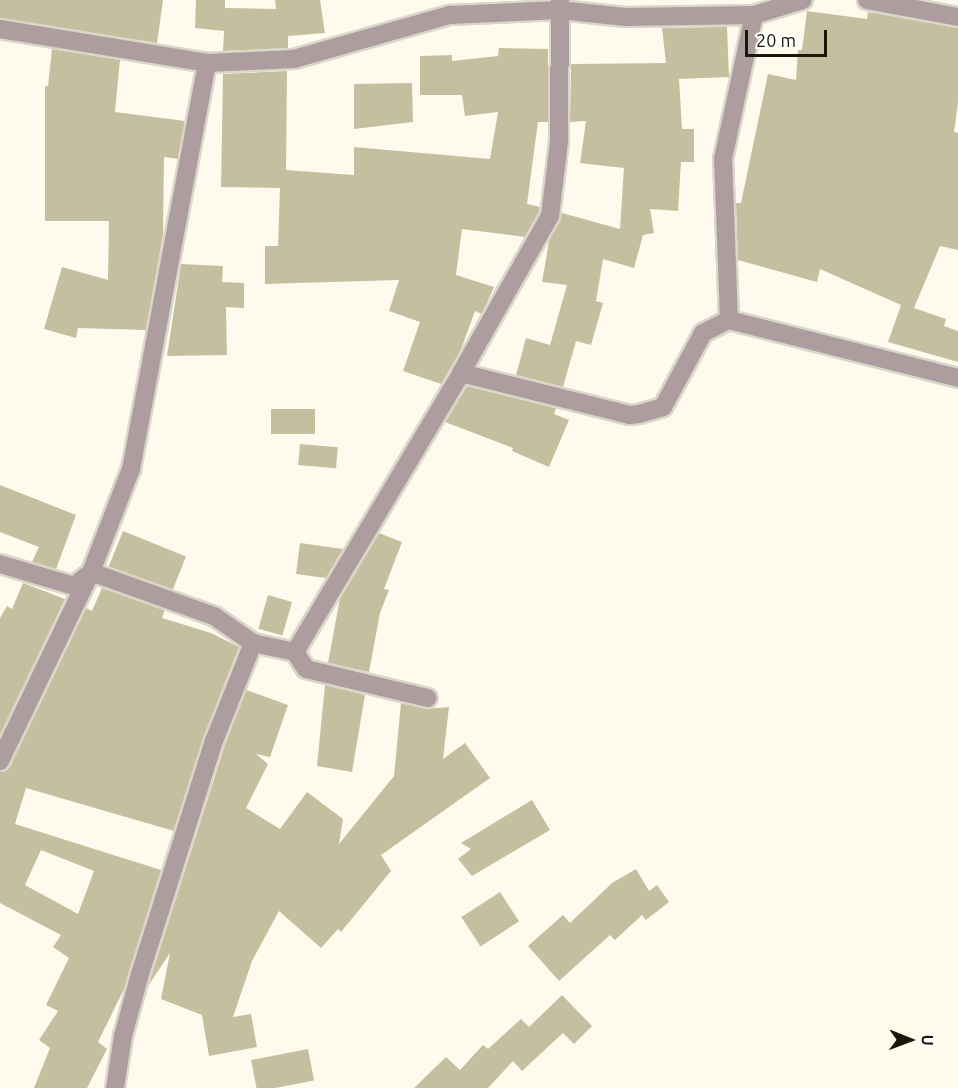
<!DOCTYPE html>
<html>
<head>
<meta charset="utf-8">
<style>
  body { margin:0 }
  #map { position:relative; width:958px; height:1088px; overflow:hidden; background:#fefbee; font-family:Ubuntu,sans-serif }
  div>[style] { position:absolute }
  [style*='--x'] { left:calc(var(--x)*1px); top:calc(var(--y)*1px); width:calc(var(--w)*1px); rotate:calc(var(--a)*1deg) }
  .building>* { inset:0; background:#c6bf9f; transform-origin:0 0 }
  .roads { filter:drop-shadow(2px 0 #dad7ca) drop-shadow(-2px 0 #dad7ca) drop-shadow(0 2px #dad7ca) drop-shadow(0 -2px #dad7ca) }
  .minor>* { height:18px; margin:-9px; padding:0 9px; transform-origin:9px; border-radius:9px; background:#ae9d9f }
  span { translate:-50% -50%; white-space:nowrap; text-align:center; line-height:1.15; -webkit-text-stroke:6px #fff; paint-order:stroke }
  .north { position:absolute; left:880px; top:1010px; width:60px; height:60px; -webkit-text-stroke:4px #fff; paint-order:stroke; rotate:91deg; font-size:16px; font-weight:700; line-height:24px; text-align:center; color:#1a170b }
  .north::after { content:''; display:block; margin:auto; width:21px; height:27px; background:#1a170b; clip-path:polygon(50% 0,100% 100%,50% 72%,0 100%) }
  .scale { position:absolute; left:745px; top:30px; width:82px; height:27px; box-sizing:border-box; border:3px solid #1a170b; border-top:0; padding-left:8px; font-size:18px; line-height:21px; white-space:nowrap; color:#1a170b; -webkit-text-stroke:4px #fff; paint-order:stroke }
</style>
</head>
<body>
<div id="map">
  <div class="building">
    <div style="clip-path:polygon(0 0,163px 0,157px 43px,0 18px)"></div>
    <div style="clip-path:polygon(196px 0,225px 0,225px 8px,276px 9px,275px 0,320px 0,325px 33px,288px 36px,288px 48px,223px 51px,224px 31px,195px 28px)"></div>
    <div style="clip-path:polygon(807px 11px,867px 19px,868px 12px,958px 28px,958px 103px,954px 132px,958px 133px,958px 250px,940px 246px,914px 308px,946px 319px,944px 326px,958px 331px,958px 362px,888px 342px,901px 305px,820px 269px,817px 282px,738px 260px,736px 203px,741px 203px,768px 74px,796px 80px,798px 50px,802px 50px)"></div>
    <div style="clip-path:polygon(727px 27px,729px 77px,679px 79px,682px 129px,694px 129px,694px 162px,681px 162px,678px 211px,650px 209px,654px 233px,643px 235px,634px 268px,603px 259px,596px 301px,603px 303px,591px 345px,576px 341px,563px 387px,516px 375px,526px 338px,550px 345px,567px 285px,542px 282px,549px 241px,562px 213px,620px 229px,624px 168px,580px 163px,586px 121px,570px 122px,571px 64px,666px 63px,662px 28px)"></div>
    <div style="clip-path:polygon(499px 48px,548px 49px,548px 122px,538px 122px,527px 204px,540px 207px,539px 212px,525px 237px,462px 229px,456px 275px,494px 287px,482px 314px,475px 311px,460px 352px,441px 384px,403px 371px,420px 322px,389px 311px,399px 280px,265px 284px,265px 246px,278px 246px,280px 188px,221px 187px,223px 74px,287px 71px,286px 170px,354px 175px,354px 147px,490px 159px,498px 112px,465px 116px,462px 95px,420px 95px,420px 56px,452px 55px,452px 61px,498px 56px)"></div>
    <div style="clip-path:polygon(52px 49px,120px 60px,115px 112px,185px 121px,178px 159px,164px 157px,163px 235px,146px 330px,78px 328px,76px 338px,44px 329px,62px 267px,108px 280px,109px 221px,45px 221px,45px 86px,48px 86px)"></div>
    <div style="clip-path:polygon(412px 83px,413px 122px,354px 129px,354px 84px)"></div>
    <div style="clip-path:polygon(181px 264px,223px 266px,222px 282px,244px 283px,244px 308px,226px 307px,227px 355px,167px 356px)"></div>
    <div style="clip-path:polygon(466px 386px,556px 408px,554px 414px,569px 420px,549px 467px,512px 451px,513px 448px,445px 422px)"></div>
    <div style="left:271px;top:409px;width:44px;height:25px"></div>
    <div style="left:300px;top:444px;width:38px;height:21px;rotate:5deg"></div>
    <div style="clip-path:polygon(0 485px,76px 515px,56px 569px,32px 562px,39px 547px,0 532px)"></div>
    <div style="left:123px;top:531px;width:68px;height:39px;rotate:22deg"></div>
    <div style="clip-path:polygon(379px 533px,402px 542px,384px 589px,389px 590px,380px 613px,369px 672px,328px 663px,340px 598px)"></div>
    <div style="clip-path:polygon(300px 543px,343px 549px,326px 578px,296px 574px)"></div>
    <div style="clip-path:polygon(23px 583px,65px 599px,0 735px,0 618px,7px 606px,12px 609px)"></div>
    <div style="clip-path:polygon(evenodd,102px 588px,165px 610px,162px 618px,211px 633px,239px 647px,204px 737px,174px 831px,26px 788px,15px 824px,161px 870px,124px 989px,98px 1042px,107px 1049px,87px 1088px,34px 1088px,50px 1048px,39px 1040px,58px 1011px,46px 1005px,69px 958px,53px 947px,61px 935px,0 903px,0 772px,10px 766px,86px 608px,92px 611px,102px 588px,41px 850px,94px 871px,78px 914px,25px 885px,41px 850px)"></div>
    <div style="left:268px;top:595px;width:25px;height:35px;rotate:16deg"></div>
    <div style="clip-path:polygon(325px 685px,365px 695px,352px 772px,317px 766px)"></div>
    <div style="clip-path:polygon(246px 690px,288px 705px,270px 757px,256px 754px,268px 764px,246px 808px,280px 829px,307px 792px,343px 819px,339px 844px,394px 776px,401px 703px,426px 709px,449px 707px,443px 759px,465px 743px,490px 778px,381px 855px,391px 871px,341px 932px,338px 929px,321px 948px,279px 911px,252px 961px,233px 1017px,251px 1014px,257px 1047px,209px 1056px,202px 1015px,161px 999px,170px 953px,148px 986px,225px 745px)"></div>
    <div style="clip-path:polygon(532px 800px,550px 830px,472px 876px,458px 859px,471px 849px,461px 843px)"></div>
    <div style="clip-path:polygon(636px 869px,649px 891px,657px 885px,669px 902px,646px 920px,642px 915px,615px 940px,610px 935px,559px 981px,528px 946px,563px 915px,570px 923px,612px 883px)"></div>
    <div style="left:500px;top:892px;width:35px;height:46px;rotate:57deg"></div>
    <div style="clip-path:polygon(562px 995px,592px 1026px,574px 1044px,563px 1033px,522px 1071px,513px 1061px,488px 1088px,414px 1088px,446px 1057px,460px 1070px,483px 1045px,488px 1049px,521px 1019px,529px 1027px)"></div>
    <div style="left:308px;top:1049px;width:32px;height:58px;rotate:79deg"></div>
  </div>
  <div class="roads">
    <div class="minor">
      <div style="--x:867;--y:0;--w:93;--a:10.6"></div>
      <div style="--x:0;--y:29;--w:210;--a:9.3"></div>
      <div style="--x:207;--y:63;--w:87;--a:-2.6"></div>
      <div style="--x:294;--y:59;--w:162;--a:-15.8"></div>
      <div style="--x:450;--y:15;--w:109;--a:-2.6"></div>
      <div style="--x:559;--y:10;--w:67;--a:6"></div>
      <div style="--x:626;--y:17;--w:128;--a:-0.9"></div>
      <div style="--x:754;--y:15;--w:51;--a:-17"></div>
      <div style="--x:729;--y:320;--w:161;--a:-92.1"></div>
      <div style="--x:723;--y:159;--w:147;--a:-77.9"></div>
      <div style="--x:461;--y:373;--w:180;--a:-60.5"></div>
      <div style="--x:550;--y:216;--w:75;--a:-83.1"></div>
      <div style="--x:559;--y:142;--w:142;--a:-89.6"></div>
      <div style="--x:0;--y:564;--w:77;--a:16.6"></div>
      <div style="--x:74;--y:586;--w:22;--a:-39"></div>
      <div style="--x:91;--y:572;--w:131;--a:19.7"></div>
      <div style="--x:214;--y:616;--w:47;--a:34.7"></div>
      <div style="--x:253;--y:643;--w:43;--a:12.1"></div>
      <div style="--x:295;--y:652;--w:20;--a:57"></div>
      <div style="--x:306;--y:669;--w:125;--a:13.4"></div>
      <div style="--x:295;--y:652;--w:325;--a:-59.2"></div>
      <div style="--x:461;--y:373;--w:174;--a:14"></div>
      <div style="--x:630;--y:415;--w:9;--a:-6"></div>
      <div style="--x:639;--y:414;--w:25;--a:-16"></div>
      <div style="--x:663;--y:407;--w:84;--a:-61.6"></div>
      <div style="--x:703;--y:333;--w:29;--a:-27"></div>
      <div style="--x:729;--y:320;--w:236;--a:14.2"></div>
      <div style="--x:0;--y:761;--w:210;--a:-64.3"></div>
      <div style="--x:91;--y:572;--w:110;--a:-68.8"></div>
      <div style="--x:131;--y:469;--w:413;--a:-79.4"></div>
      <div style="--x:115;--y:1088;--w:53;--a:-81.3"></div>
      <div style="--x:123;--y:1036;--w:64;--a:-74.7"></div>
      <div style="--x:140;--y:974;--w:244;--a:-72.4"></div>
      <div style="--x:214;--y:741;--w:105;--a:-68.3"></div>
    </div>
  </div>
  <div class="north">U</div>
  <div class="scale">20 m</div>
</div>
</body>
</html>
